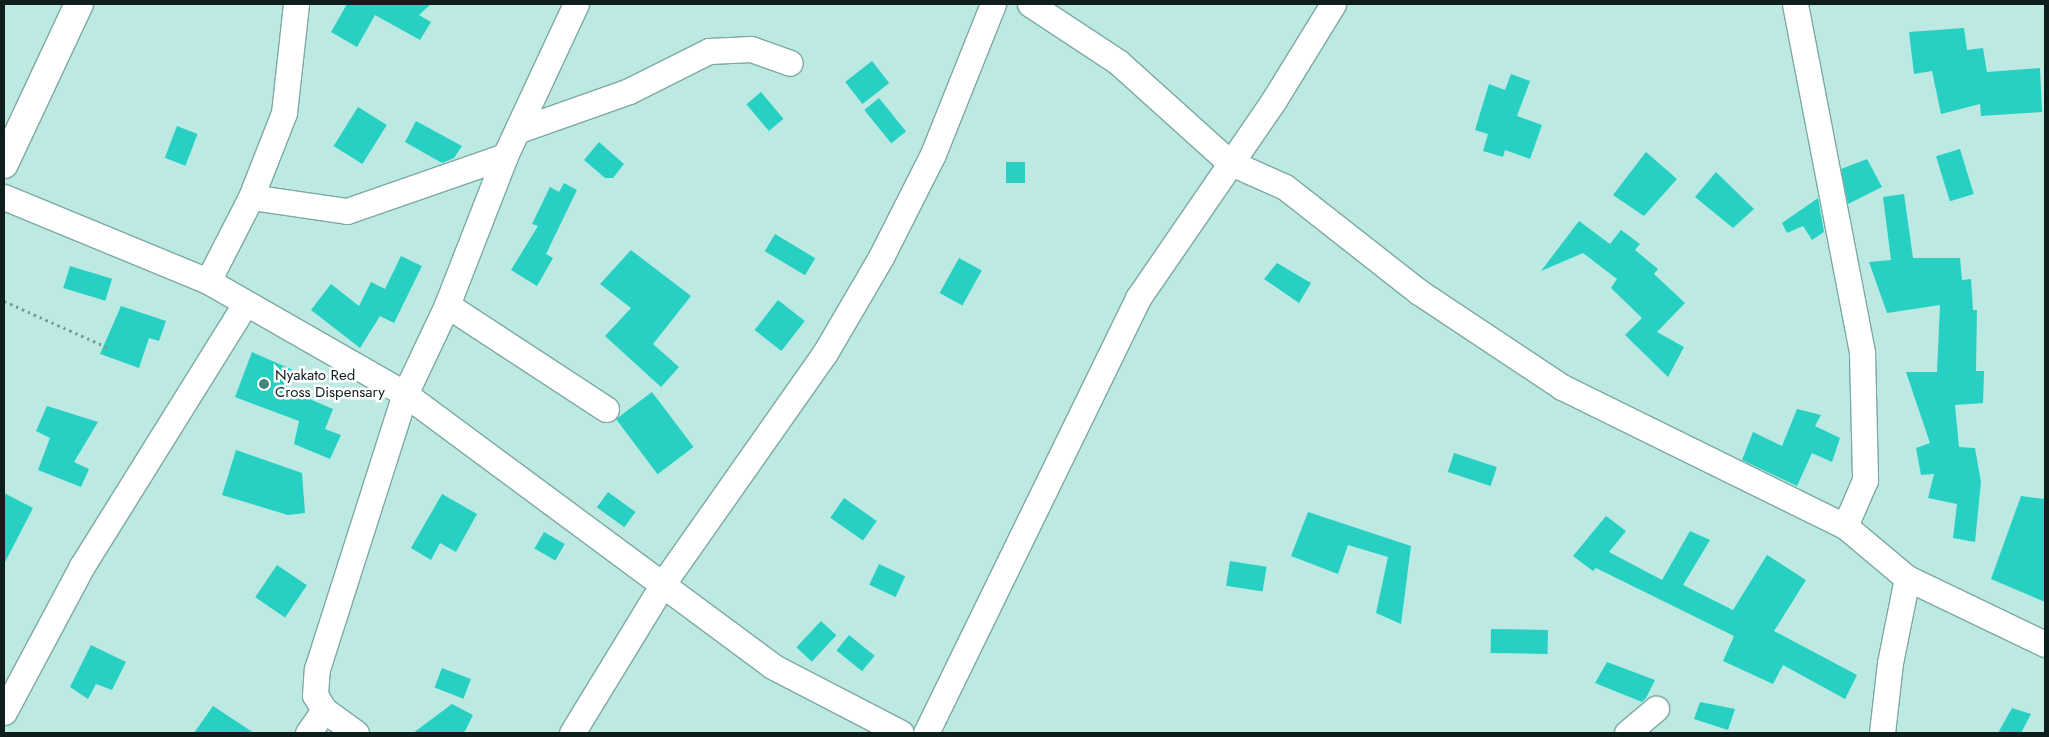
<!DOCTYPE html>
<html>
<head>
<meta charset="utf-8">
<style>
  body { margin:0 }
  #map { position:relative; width:2049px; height:737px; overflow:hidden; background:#bceae3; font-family:Jost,sans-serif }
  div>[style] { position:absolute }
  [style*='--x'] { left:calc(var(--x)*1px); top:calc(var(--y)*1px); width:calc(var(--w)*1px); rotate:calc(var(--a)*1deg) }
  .building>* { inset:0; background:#27d0c2; transform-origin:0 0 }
  .path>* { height:3px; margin-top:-1.5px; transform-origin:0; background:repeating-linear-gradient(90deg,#779994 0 2.5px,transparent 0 6.5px) }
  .roads { filter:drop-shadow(1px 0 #7da9a3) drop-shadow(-1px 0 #7da9a3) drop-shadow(0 1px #7da9a3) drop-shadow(0 -1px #7da9a3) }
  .street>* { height:25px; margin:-12.5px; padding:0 12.5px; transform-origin:12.5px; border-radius:12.5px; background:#fff }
  .secondary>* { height:28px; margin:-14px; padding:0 14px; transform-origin:14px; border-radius:14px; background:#fff }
  .dots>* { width:14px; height:14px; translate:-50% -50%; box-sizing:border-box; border:2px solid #fff; border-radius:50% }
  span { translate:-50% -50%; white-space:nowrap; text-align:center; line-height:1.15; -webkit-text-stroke:5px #fff; paint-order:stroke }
  .poi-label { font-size:15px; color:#0d1e1c }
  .left { translate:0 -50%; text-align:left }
  .frame { position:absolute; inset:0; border:5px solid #0d1e1c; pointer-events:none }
</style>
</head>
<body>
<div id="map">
  <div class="building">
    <div style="clip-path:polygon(347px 4px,431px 4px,419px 15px,431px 22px,420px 40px,375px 15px,357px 47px,331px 32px)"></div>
    <div style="clip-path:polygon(1964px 28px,1967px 50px,1983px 48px,1987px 72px,2040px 68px,2042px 112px,1981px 116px,1980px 104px,1941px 114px,1932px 71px,1914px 74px,1909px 32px)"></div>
    <div style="left:872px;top:61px;width:28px;height:34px;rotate:52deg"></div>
    <div style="clip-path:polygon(1511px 74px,1530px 81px,1517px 116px,1542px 125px,1530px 159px,1505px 150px,1503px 157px,1483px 151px,1488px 134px,1475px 130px,1489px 84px,1505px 90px)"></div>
    <div style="left:761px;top:92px;width:35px;height:19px;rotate:50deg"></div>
    <div style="left:879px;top:98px;width:43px;height:19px;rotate:51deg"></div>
    <div style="left:358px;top:107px;width:34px;height:46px;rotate:32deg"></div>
    <div style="clip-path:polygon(416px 121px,462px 146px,454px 158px,442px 163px,405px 142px)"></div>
    <div style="left:177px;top:126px;width:22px;height:34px;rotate:21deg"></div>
    <div style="clip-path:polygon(599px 142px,624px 164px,613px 178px,605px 178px,584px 160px)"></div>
    <div style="left:1960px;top:149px;width:47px;height:25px;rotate:73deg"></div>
    <div style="clip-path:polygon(1646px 152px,1677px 179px,1644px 216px,1613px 195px)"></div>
    <div style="clip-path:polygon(1867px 159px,1882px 187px,1848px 204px,1841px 169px)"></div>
    <div style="left:1025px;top:162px;width:21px;height:19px;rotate:90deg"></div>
    <div style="clip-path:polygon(1716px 172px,1754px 209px,1733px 228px,1695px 197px)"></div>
    <div style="clip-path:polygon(564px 183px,577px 190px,546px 254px,553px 258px,537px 286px,511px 270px,538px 226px,532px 224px,550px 187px,559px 192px)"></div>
    <div style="clip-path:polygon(1904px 194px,1913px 258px,1960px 258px,1962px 280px,1971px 279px,1973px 310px,1977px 310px,1976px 371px,1984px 371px,1983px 403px,1955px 405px,1959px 447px,1975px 448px,1981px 482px,1975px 542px,1953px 538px,1957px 504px,1928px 498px,1934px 474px,1921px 475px,1916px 448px,1930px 443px,1906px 372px,1937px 372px,1940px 305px,1887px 313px,1869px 262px,1891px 260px,1883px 197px)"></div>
    <div style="clip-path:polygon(1818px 198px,1824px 232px,1812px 240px,1803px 226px,1787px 233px,1782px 223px)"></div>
    <div style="clip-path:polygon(1579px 221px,1610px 244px,1621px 230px,1640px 244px,1635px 250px,1658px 269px,1654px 274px,1685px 303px,1657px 332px,1684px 347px,1668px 377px,1625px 335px,1642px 318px,1611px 288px,1617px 279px,1583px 253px,1541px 271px)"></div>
    <div style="left:775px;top:234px;width:47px;height:20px;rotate:31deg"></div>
    <div style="clip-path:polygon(631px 250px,691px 296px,653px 344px,679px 367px,661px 387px,605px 336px,631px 308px,600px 284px)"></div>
    <div style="clip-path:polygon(401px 256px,422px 266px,394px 323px,380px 316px,360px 348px,311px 310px,331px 284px,359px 306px,371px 282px,385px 289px)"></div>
    <div style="left:959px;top:258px;width:26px;height:40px;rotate:29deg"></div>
    <div style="clip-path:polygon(1277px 263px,1311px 283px,1299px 303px,1264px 279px)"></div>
    <div style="left:70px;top:266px;width:44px;height:23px;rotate:17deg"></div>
    <div style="left:778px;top:300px;width:34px;height:38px;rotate:38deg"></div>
    <div style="clip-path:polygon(121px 306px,166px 321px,159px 341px,149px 338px,139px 368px,100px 354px)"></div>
    <div style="clip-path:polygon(252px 352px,293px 370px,286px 389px,333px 409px,325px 429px,341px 435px,330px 459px,294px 444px,299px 421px,235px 397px)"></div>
    <div style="left:652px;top:392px;width:69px;height:45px;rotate:53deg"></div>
    <div style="clip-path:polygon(47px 406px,98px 422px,74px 462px,89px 469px,81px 487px,38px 470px,50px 438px,36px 431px)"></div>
    <div style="clip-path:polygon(1797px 409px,1821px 415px,1815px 426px,1840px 438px,1832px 462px,1812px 453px,1797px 486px,1742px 460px,1753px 432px,1782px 446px)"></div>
    <div style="clip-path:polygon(236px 450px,302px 473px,305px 513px,288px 515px,222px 495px)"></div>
    <div style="left:1454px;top:453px;width:45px;height:20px;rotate:18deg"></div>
    <div style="left:608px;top:492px;width:34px;height:19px;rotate:36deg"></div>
    <div style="clip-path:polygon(4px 493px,33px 508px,4px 564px)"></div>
    <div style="clip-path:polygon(442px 494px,477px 514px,456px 552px,440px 543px,431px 560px,411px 548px)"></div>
    <div style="clip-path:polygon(2021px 496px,2045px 499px,2045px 602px,1991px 579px)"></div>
    <div style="left:844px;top:498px;width:40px;height:24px;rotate:35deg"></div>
    <div style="clip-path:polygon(1308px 512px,1411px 546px,1401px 624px,1376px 613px,1388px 557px,1348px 545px,1338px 574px,1291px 556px)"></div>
    <div style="clip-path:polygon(1606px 516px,1626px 531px,1609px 552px,1662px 580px,1690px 531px,1710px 540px,1683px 585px,1733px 610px,1767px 555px,1806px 580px,1774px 631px,1857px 675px,1845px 699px,1783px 665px,1773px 684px,1723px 661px,1734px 636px,1596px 568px,1593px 571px,1573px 556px)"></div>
    <div style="left:544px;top:532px;width:24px;height:19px;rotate:30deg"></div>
    <div style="left:1230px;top:561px;width:37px;height:25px;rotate:9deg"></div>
    <div style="left:879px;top:564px;width:29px;height:23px;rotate:25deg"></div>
    <div style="left:277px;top:565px;width:36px;height:39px;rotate:34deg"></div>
    <div style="left:821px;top:621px;width:21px;height:36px;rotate:43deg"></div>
    <div style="left:1491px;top:629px;width:57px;height:24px;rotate:1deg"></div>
    <div style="left:849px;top:635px;width:33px;height:20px;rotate:39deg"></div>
    <div style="clip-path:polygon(91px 645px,126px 662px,112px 690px,96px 684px,88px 699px,70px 687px)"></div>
    <div style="clip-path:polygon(1607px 662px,1655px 680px,1646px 698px,1642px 702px,1595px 683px)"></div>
    <div style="left:442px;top:668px;width:31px;height:21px;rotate:21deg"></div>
    <div style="clip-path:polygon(1700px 702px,1735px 709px,1728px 730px,1694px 719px)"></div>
    <div style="clip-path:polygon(452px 704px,473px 715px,464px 733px,413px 733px)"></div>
    <div style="clip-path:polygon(213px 706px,254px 733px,194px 733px)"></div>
    <div style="clip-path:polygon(2012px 708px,2031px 714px,2021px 733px,1998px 733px)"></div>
  </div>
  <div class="path">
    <div style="--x:4;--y:301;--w:113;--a:24.1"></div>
  </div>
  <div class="roads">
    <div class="street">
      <div style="--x:1030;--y:4;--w:105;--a:33.4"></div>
      <div style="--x:1118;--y:62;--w:149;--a:42"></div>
      <div style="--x:1229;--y:162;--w:61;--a:24.1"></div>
      <div style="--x:1285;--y:187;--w:170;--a:38.1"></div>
      <div style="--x:1419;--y:292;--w:172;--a:33.6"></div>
      <div style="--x:1562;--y:387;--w:315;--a:26.2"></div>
      <div style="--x:1845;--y:526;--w:81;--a:40"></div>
      <div style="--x:1907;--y:578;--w:153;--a:25.6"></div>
      <div style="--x:1795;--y:4;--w:355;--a:79.1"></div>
      <div style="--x:1862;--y:353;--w:127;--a:88.6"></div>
      <div style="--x:1865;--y:480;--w:50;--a:113.5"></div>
      <div style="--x:519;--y:130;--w:117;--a:-19.5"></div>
      <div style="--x:629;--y:91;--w:89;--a:-26.6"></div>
      <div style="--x:709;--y:51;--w:42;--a:-2.7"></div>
      <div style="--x:751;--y:49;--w:41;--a:19.7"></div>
      <div style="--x:4;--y:197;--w:221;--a:22.4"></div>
      <div style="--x:208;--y:281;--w:227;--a:29.8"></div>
      <div style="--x:405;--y:394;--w:457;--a:36.5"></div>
      <div style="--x:772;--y:666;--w:145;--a:27.4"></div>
      <div style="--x:251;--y:197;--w:97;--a:8.3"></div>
      <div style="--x:347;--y:211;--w:167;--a:-19.2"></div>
      <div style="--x:208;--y:281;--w:94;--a:-62.9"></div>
      <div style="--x:251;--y:197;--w:90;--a:-68.6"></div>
      <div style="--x:284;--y:113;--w:110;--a:-83.7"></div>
      <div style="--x:447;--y:305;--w:190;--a:33.2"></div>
      <div style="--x:4;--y:712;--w:166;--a:-61.9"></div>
      <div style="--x:82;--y:566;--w:309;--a:-58.1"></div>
      <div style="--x:308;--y:733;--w:28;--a:-55"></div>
      <div style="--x:356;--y:733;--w:39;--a:-144"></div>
      <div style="--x:324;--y:710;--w:17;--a:-121"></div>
      <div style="--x:315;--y:695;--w:26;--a:-86"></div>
      <div style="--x:317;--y:669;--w:289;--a:-72.3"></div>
      <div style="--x:405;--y:394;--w:98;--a:-64.7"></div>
      <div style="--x:447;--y:305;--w:160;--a:-68.7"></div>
      <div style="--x:505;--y:156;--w:168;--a:-65"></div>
      <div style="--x:572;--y:733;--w:177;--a:-58.6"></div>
      <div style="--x:664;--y:582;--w:280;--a:-54.9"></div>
      <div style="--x:825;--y:353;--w:111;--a:-59.7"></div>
      <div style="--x:881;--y:257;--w:115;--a:-63.2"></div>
      <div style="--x:933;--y:154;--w:162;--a:-68.2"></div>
      <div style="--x:926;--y:733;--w:484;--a:-64"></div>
      <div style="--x:1138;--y:298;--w:240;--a:-55.5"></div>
      <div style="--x:1274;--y:100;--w:113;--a:-58.4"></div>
      <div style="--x:1627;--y:733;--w:38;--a:-40"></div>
      <div style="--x:1882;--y:733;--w:70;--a:-83.5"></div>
      <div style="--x:1890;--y:663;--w:87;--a:-78.7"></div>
    </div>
    <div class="secondary">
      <div style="--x:4;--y:164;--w:177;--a:-64.9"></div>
    </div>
  </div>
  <div class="dots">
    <div style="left:264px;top:384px;background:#41877f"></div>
  </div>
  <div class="poi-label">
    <span class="left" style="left:275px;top:384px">Nyakato Red<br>Cross Dispensary</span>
  </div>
  <div class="frame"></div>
</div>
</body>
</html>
